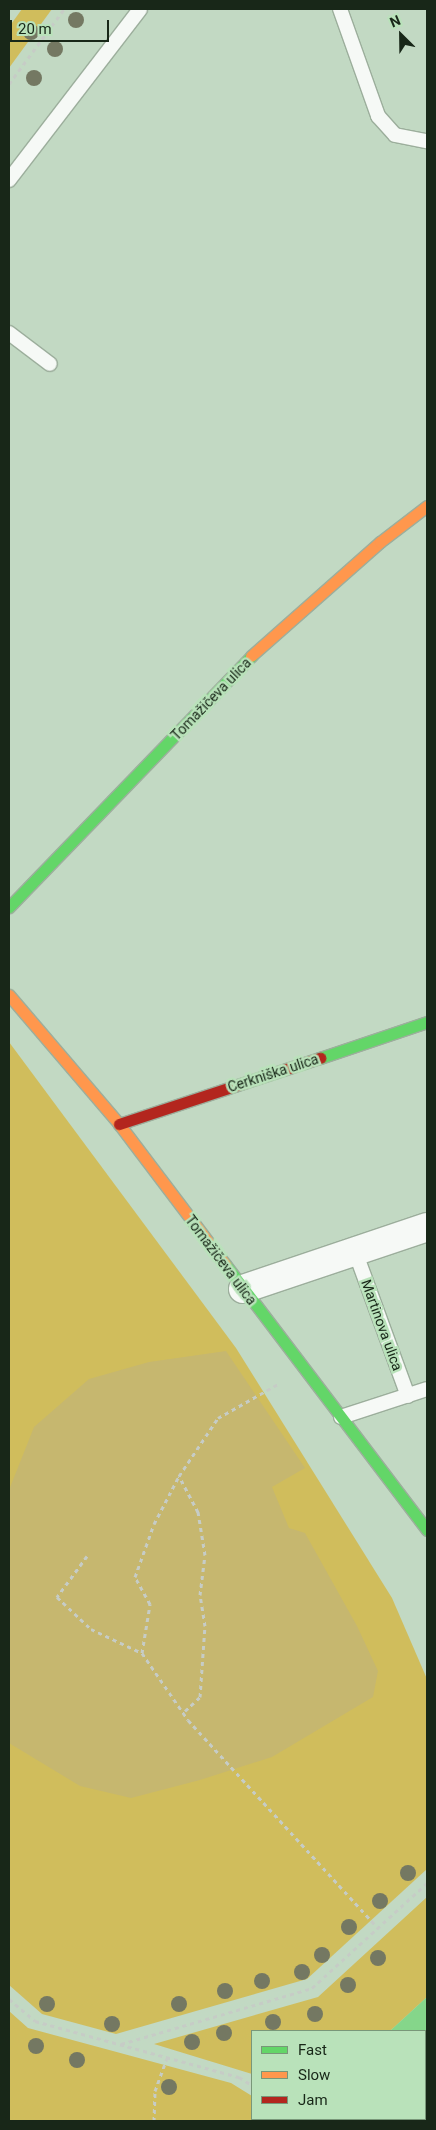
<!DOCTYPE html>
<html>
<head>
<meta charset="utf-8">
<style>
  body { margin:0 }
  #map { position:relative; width:436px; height:2130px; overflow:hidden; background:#c2d9c3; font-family:Roboto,sans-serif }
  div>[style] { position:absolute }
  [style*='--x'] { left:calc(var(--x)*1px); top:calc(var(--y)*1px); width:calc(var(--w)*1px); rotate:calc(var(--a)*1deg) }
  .green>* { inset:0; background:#d0bd5c }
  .forest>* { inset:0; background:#c6b76f }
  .water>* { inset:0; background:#85d68a }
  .path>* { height:3px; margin-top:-1.5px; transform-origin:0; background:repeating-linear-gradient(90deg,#c6ccc6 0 4px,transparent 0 8px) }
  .roads { filter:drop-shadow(1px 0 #9cae9c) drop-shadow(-1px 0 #9cae9c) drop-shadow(0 1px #9cae9c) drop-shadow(0 -1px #9cae9c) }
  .lane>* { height:14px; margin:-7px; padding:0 7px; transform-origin:7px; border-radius:7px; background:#f6f9f6 }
  .street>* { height:28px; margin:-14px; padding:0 14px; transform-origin:14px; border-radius:14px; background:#f6f9f6 }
  .fast>* { height:11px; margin:-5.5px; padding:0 5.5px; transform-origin:5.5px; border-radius:5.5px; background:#63d668 }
  .slow>* { height:11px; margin:-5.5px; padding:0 5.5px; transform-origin:5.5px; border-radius:5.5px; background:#ff974d }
  .jam>* { height:11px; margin:-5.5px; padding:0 5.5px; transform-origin:5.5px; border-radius:5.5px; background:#b3261e }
  .trees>* { width:16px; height:16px; margin:-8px; border-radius:50%; background:#747862 }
  span { translate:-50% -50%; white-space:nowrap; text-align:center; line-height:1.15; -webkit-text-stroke:5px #b9e2ba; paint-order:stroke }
  .street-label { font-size:14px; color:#182718 }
  .frame { position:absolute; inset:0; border:10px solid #182718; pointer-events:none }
  .legend { position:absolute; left:251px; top:2030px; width:175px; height:90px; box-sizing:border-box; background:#b9e2ba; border:1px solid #799779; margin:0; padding:6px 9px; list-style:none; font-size:15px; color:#182718 }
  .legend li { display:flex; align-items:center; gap:10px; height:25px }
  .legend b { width:25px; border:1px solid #799779 }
  .north { position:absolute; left:376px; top:10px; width:50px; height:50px; -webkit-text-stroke:4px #b9e2ba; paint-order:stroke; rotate:337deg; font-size:14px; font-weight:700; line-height:20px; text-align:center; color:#182718 }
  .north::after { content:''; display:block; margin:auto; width:18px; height:22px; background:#182718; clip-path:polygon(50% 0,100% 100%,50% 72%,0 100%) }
  .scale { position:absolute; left:10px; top:20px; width:99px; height:22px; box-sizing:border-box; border:2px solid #182718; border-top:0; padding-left:6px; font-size:15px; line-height:18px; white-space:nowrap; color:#182718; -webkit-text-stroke:4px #b9e2ba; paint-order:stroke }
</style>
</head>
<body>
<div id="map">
  <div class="green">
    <div style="clip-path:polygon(22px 9px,52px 9px,9px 68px,9px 27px)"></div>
    <div style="clip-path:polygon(9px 1042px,236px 1348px,392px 1598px,427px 1679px,427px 1869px,307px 1979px,116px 2034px,42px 2014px,9px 1985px)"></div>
    <div style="clip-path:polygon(427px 1897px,427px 1997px,390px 2031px,252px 2031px,252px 2074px,154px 2044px,318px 1997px)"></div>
    <div style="clip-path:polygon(9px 2011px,28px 2028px,231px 2083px,252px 2096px,252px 2119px,283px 2121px,9px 2121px)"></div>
  </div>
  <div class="forest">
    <div style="clip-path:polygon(226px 1351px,305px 1468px,272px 1487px,289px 1528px,305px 1533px,357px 1626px,378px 1671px,373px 1697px,272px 1757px,200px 1780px,131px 1798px,80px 1786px,9px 1743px,9px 1490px,34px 1427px,89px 1379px,149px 1362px)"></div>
  </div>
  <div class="water">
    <div style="clip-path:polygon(427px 1997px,427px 2067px,425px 2069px,425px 2031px,390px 2031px)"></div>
  </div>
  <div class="path">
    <div style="--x:9;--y:84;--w:93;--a:-53.7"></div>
    <div style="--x:87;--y:1556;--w:51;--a:126.2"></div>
    <div style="--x:57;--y:1597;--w:47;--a:43.3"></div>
    <div style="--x:91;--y:1629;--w:56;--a:25.2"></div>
    <div style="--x:142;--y:1653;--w:81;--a:55.5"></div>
    <div style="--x:188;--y:1720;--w:282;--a:47.6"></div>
    <div style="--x:142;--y:1653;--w:50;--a:-80.7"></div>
    <div style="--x:150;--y:1604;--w:31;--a:-119"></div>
    <div style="--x:135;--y:1577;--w:56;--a:-70.3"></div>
    <div style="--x:154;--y:1524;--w:54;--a:-62.5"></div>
    <div style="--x:185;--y:1711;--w:21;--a:-43"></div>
    <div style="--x:200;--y:1697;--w:71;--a:-86"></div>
    <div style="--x:205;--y:1626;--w:31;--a:-99"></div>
    <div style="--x:200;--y:1595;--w:40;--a:-82.9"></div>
    <div style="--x:205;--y:1555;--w:44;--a:-99.2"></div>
    <div style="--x:198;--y:1512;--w:41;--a:-117.8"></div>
    <div style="--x:179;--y:1476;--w:70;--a:-56.1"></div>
    <div style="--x:218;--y:1418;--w:69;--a:-29.5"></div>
    <div style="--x:9;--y:1999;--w:34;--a:40"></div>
    <div style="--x:35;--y:2021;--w:212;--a:15.4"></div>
    <div style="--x:239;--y:2077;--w:15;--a:32"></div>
    <div style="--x:121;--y:2044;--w:199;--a:-16.3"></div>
    <div style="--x:312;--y:1988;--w:156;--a:-42.4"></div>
    <div style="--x:296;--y:2119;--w:4;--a:34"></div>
    <div style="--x:154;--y:2121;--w:30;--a:-88"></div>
    <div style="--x:155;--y:2091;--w:35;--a:-70"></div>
  </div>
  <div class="roads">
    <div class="lane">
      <div style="--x:340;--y:9;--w:114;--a:70.4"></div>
      <div style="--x:378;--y:116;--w:25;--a:48"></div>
      <div style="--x:395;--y:135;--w:33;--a:11"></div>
      <div style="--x:9;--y:180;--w:215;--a:-52.5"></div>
      <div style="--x:9;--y:333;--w:51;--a:37.1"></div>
      <div style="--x:356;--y:1254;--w:151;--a:69.9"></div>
      <div style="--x:341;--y:1417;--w:90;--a:-18"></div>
    </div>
    <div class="street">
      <div style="--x:243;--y:1289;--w:194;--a:-18.6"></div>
    </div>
    <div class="fast">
      <div style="--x:9;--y:907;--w:349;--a:-46"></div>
      <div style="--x:320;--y:1058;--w:113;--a:-18.6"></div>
      <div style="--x:225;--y:1264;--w:334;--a:52.8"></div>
    </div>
    <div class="slow">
      <div style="--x:251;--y:656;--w:172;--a:-41.5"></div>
      <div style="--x:380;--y:542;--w:59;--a:-37.5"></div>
      <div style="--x:9;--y:995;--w:170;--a:49.5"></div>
      <div style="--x:119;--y:1124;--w:176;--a:52.9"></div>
    </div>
    <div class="jam">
      <div style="--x:119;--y:1124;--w:212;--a:-18.2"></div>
    </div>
  </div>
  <div class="trees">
    <div style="left:76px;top:20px"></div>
    <div style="left:31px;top:32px"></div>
    <div style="left:55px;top:49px"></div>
    <div style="left:34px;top:78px"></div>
    <div style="left:408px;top:1873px"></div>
    <div style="left:380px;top:1901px"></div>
    <div style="left:349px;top:1927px"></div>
    <div style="left:322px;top:1955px"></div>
    <div style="left:378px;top:1958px"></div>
    <div style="left:302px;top:1972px"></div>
    <div style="left:262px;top:1981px"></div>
    <div style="left:348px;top:1985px"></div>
    <div style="left:225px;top:1991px"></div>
    <div style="left:47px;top:2004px"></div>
    <div style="left:179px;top:2004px"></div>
    <div style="left:315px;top:2014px"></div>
    <div style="left:273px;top:2022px"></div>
    <div style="left:112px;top:2024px"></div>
    <div style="left:224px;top:2033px"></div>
    <div style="left:192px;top:2042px"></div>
    <div style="left:36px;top:2046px"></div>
    <div style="left:77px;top:2060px"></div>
    <div style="left:169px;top:2087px"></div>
  </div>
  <div class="street-label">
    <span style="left:211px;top:699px;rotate:-46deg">Tomažičeva ulica</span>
    <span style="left:273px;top:1073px;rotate:-18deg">Cerkniška ulica</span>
    <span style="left:221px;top:1260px;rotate:53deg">Tomažičeva ulica</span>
    <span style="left:382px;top:1325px;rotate:70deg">Martinova ulica</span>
  </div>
  <div class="frame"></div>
  <ul class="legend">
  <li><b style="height:6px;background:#63d668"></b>Fast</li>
  <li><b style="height:6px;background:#ff974d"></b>Slow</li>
  <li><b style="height:6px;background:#b3261e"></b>Jam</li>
  </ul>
  <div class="north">N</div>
  <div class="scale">20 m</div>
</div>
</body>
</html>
